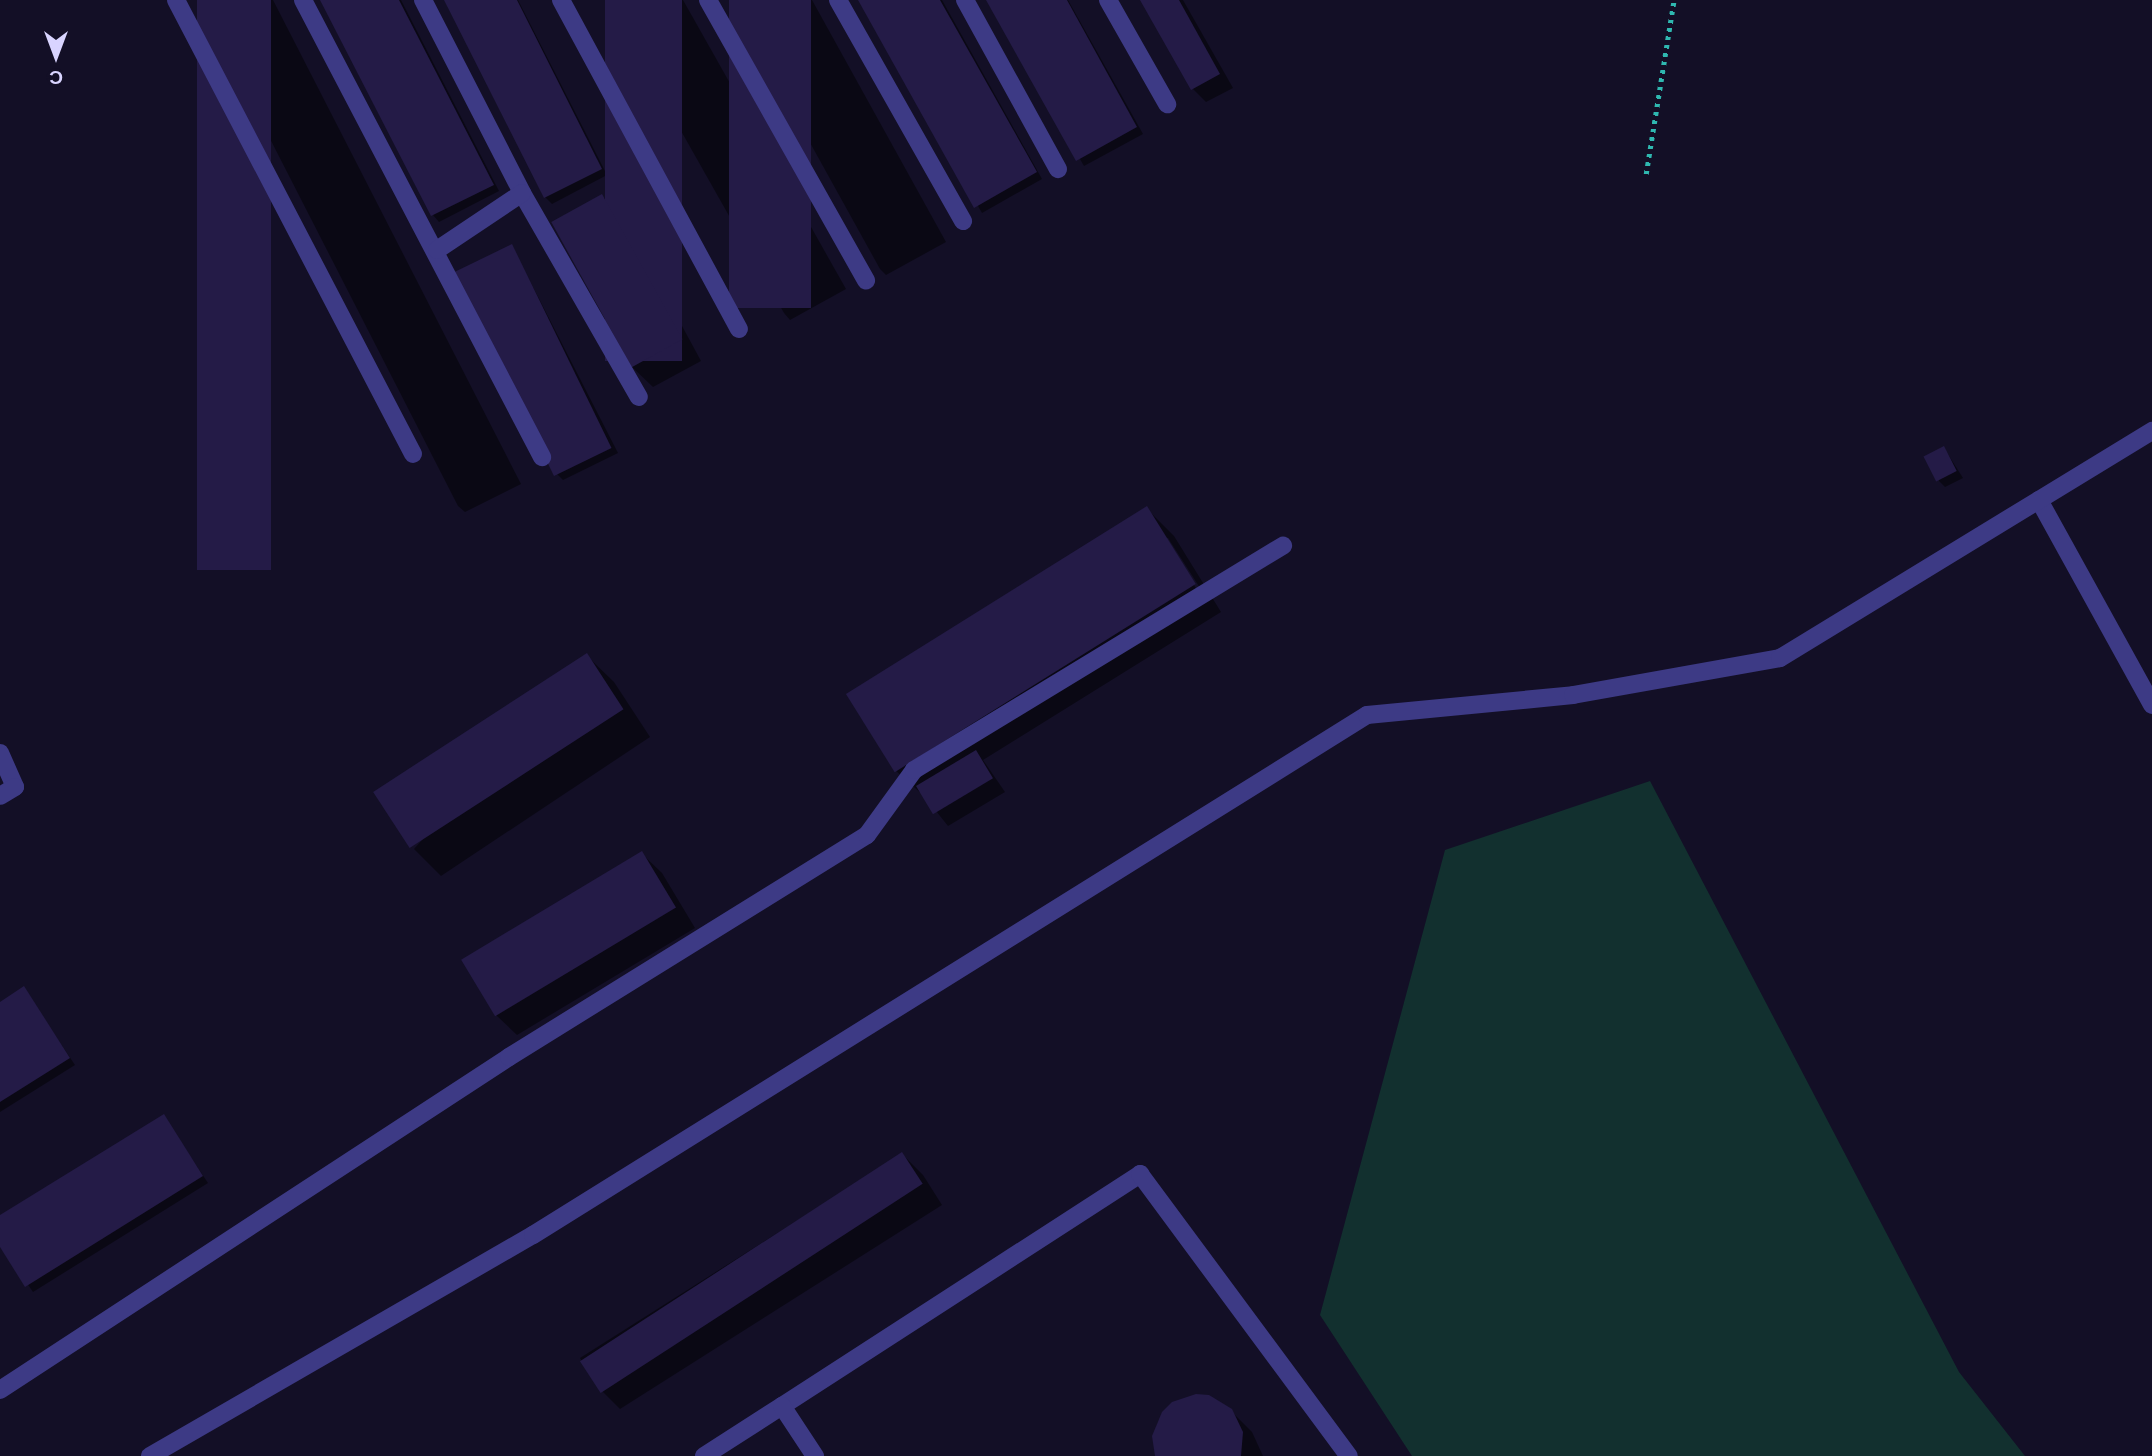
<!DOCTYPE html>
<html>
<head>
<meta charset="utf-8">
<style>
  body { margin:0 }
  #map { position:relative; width:2152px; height:1456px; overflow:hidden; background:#130f26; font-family:Arial,sans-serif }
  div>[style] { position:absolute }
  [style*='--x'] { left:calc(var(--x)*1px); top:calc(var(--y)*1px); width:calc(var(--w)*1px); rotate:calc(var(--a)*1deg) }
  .green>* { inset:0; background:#12302f }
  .shadow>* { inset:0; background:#0007 }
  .building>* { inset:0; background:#241b47; transform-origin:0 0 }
  .path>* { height:4.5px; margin-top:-2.25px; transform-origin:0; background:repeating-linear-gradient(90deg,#2fb8b0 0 3.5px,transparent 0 8.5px) }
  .lane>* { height:18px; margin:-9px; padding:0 9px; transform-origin:9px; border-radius:9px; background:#3d3a85 }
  span { translate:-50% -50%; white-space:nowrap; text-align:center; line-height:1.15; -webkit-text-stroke:7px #130f26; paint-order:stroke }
  .north { position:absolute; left:21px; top:21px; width:70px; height:70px; -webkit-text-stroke:5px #130f26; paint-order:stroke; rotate:180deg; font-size:19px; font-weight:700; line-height:28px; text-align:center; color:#d9d4ff }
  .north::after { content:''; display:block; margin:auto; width:24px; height:32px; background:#d9d4ff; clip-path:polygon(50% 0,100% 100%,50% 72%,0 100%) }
</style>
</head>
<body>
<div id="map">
  <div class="green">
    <div style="clip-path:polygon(1650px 781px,1959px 1372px,2025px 1456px,1412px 1456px,1320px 1315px,1445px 850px)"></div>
  </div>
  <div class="shadow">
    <div style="clip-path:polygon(199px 0,273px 0,521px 484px,465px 512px,458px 506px)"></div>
    <div style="clip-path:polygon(322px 0,401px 0,499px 191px,439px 222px,433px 215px)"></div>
    <div style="clip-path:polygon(445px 0,518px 0,607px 175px,552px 204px,545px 197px)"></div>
    <div style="clip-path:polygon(607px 0,683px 0,846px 289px,790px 320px,784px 313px)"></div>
    <div style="clip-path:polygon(731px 0,812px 0,946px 242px,886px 275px,880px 269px)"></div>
    <div style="clip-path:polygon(860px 0,942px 0,1042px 179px,982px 213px)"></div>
    <div style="clip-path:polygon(988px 0,1068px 0,1143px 134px,1084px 166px)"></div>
    <div style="clip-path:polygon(1142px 0,1183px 0,1233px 88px,1206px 102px,1192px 88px)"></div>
    <div style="clip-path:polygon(602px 196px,623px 217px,701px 361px,653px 387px,632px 367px)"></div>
    <div style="clip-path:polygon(512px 246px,618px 453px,563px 480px,557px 474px)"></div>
    <div style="clip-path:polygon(1944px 448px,1963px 478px,1945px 487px,1939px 481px)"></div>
    <div style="clip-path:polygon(evenodd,1147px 509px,1174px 536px,1221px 612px,983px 760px,1005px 792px,948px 826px,924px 796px,895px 770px,1147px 509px,1164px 538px,1168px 538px,1202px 591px,1199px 593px,1164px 538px)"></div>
    <div style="clip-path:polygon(586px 655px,614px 682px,650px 737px,441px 876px,414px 849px)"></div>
    <div style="clip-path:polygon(641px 853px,662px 873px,695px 928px,517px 1035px,496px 1015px)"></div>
    <div style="clip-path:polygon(24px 989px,75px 1065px,0 1112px,0 1004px)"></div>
    <div style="clip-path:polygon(163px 1116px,208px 1183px,33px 1292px,0 1243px,0 1217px)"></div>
    <div style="clip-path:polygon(902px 1154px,923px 1175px,942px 1205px,620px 1409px,599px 1388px,580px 1358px)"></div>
    <div style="clip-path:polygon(1230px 1410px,1252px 1432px,1263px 1456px,1158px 1456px,1154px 1448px,1157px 1424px,1163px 1413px)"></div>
  </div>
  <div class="building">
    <div style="left:197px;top:0;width:74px;height:570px"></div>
    <div style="clip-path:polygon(320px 0,399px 0,494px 185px,431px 216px)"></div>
    <div style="clip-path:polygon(444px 0,517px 0,602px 169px,544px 198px)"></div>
    <div style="left:605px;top:0;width:77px;height:361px"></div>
    <div style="left:729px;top:0;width:82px;height:308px"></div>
    <div style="clip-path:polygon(858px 0,940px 0,1037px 172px,974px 208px)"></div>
    <div style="clip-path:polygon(986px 0,1067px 0,1137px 127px,1076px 161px)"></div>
    <div style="clip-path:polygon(1140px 0,1179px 0,1220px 74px,1191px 90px)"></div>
    <div style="left:602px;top:194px;width:166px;height:58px;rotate:61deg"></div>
    <div style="left:512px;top:244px;width:227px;height:64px;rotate:64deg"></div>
    <div style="left:1944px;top:446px;width:28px;height:23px;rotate:63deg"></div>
    <div style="left:1147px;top:506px;width:92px;height:355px;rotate:58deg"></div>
    <div style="left:587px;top:653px;width:67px;height:255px;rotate:57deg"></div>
    <div style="left:976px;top:750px;width:33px;height:70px;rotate:59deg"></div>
    <div style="left:642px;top:851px;width:66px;height:211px;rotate:59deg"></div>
    <div style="clip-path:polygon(24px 986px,70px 1058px,0 1102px,0 1002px)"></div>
    <div style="clip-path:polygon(164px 1114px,203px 1176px,25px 1287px,0 1247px,0 1215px)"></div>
    <div style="left:902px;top:1152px;width:38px;height:384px;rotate:57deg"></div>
    <div style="clip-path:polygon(1196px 1394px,1209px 1395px,1232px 1409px,1243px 1432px,1241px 1456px,1155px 1456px,1152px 1436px,1162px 1412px,1172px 1402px)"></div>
  </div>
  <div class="path">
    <div style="--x:1646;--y:174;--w:176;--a:-80.9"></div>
  </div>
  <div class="lane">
    <div style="--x:176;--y:0;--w:512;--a:62.43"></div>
    <div style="--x:303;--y:0;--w:516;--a:62.39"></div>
    <div style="--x:423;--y:0;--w:217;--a:62.8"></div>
    <div style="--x:522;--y:193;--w:235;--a:60.2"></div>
    <div style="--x:561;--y:0;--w:374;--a:61.6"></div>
    <div style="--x:708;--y:0;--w:322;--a:60.6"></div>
    <div style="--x:838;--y:0;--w:254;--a:60.5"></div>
    <div style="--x:965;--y:0;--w:193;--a:61.2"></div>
    <div style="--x:1108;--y:0;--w:120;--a:60.4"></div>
    <div style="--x:437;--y:250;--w:102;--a:-33.8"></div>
    <div style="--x:2039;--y:500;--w:234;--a:61.1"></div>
    <div style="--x:0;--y:753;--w:37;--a:66"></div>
    <div style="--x:15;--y:787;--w:17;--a:149"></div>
    <div style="--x:0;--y:1390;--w:608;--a:-33.19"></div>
    <div style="--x:509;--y:1057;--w:421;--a:-31.8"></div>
    <div style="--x:867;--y:835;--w:80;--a:-54.1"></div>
    <div style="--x:914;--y:770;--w:432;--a:-31.3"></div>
    <div style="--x:782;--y:1406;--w:427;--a:-32.9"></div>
    <div style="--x:1140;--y:1174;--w:351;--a:53.5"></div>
    <div style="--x:150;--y:1456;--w:442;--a:-30"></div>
    <div style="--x:533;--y:1235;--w:983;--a:-31.94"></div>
    <div style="--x:1367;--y:715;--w:207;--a:-5.5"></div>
    <div style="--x:1573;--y:695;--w:210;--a:-10.1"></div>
    <div style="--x:1780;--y:658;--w:436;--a:-31.4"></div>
    <div style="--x:704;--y:1456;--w:93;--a:-32.7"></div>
    <div style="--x:782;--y:1406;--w:60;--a:56.6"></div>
  </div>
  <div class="north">С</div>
</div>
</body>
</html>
